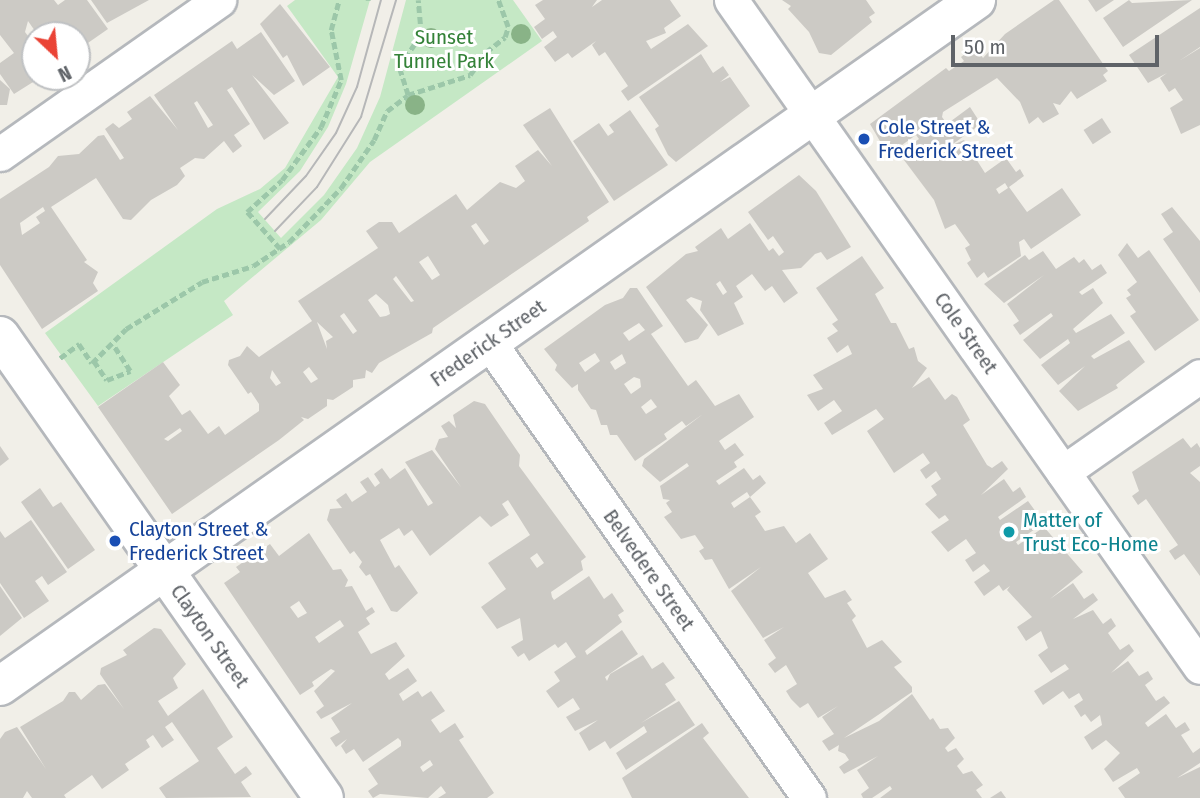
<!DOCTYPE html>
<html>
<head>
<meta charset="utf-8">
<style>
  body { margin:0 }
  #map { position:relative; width:1200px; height:798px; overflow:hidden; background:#f1efe8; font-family:"Fira Sans Condensed",sans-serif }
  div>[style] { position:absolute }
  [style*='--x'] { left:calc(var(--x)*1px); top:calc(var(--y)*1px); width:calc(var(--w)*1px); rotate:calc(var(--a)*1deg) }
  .green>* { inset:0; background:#c5e8c5 }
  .building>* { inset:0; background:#cccac5; transform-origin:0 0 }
  .path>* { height:4.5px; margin-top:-2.25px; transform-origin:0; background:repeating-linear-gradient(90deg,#9cc7a9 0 7px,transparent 0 10.5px) }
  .roads { filter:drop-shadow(2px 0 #b5b8bc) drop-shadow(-2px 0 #b5b8bc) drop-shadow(0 2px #b5b8bc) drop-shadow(0 -2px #b5b8bc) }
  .minor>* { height:33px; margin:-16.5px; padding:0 16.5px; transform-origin:16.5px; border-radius:16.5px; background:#fff }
  .tertiary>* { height:38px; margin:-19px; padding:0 19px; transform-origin:19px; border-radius:19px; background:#fff }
  .tram>* { height:2px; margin:-1px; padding:0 1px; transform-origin:1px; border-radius:1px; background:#b6b7b8 }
  .trees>* { width:20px; height:20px; margin:-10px; border-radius:50%; background:#89b387 }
  .dots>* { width:19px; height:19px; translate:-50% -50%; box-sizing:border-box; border:4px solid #fff; border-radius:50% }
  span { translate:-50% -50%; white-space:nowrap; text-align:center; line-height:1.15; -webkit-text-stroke:6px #fff; paint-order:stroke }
  .park-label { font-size:21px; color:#348238 }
  .transit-label { font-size:21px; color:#164399 }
  .left { translate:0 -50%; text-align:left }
  .street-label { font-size:21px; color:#5f6368 }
  .culture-label { font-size:21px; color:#0d838f }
  .north { position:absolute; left:21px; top:21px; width:70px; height:70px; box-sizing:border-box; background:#fff; border:2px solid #bfc1c3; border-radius:50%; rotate:154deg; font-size:19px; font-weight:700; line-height:28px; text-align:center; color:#5f6368 }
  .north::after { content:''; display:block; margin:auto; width:24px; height:32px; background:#ea4335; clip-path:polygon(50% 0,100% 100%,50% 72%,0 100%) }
  .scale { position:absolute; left:951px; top:35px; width:208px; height:32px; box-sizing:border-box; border:4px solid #5f6368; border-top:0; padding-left:9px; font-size:21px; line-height:24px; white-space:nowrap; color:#5f6368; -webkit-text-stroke:5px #fff; paint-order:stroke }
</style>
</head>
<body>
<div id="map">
  <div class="green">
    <div style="clip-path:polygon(295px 0,370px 0,346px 84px,328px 127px,300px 171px,258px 212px,281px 238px,324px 195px,357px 148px,380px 97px,406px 0,513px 0,542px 41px,370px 162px,321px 220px,224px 301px,233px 315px,98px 406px,45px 333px,217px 209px,260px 189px,285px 168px,338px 77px,287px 6px)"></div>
  </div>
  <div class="building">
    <div style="clip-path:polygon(evenodd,0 0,54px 0,58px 5px,65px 0,87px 0,108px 29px,85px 45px,73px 27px,75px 35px,35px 35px,35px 77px,41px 77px,14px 94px,0 74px,0 63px,14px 53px,0 35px,0 0,28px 21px,35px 31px,28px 36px,25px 32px,28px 21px)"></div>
    <div style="clip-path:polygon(91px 0,149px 0,107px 23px)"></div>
    <div style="clip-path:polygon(543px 0,597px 0,592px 7px,602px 0,670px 0,681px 16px,664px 28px,666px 33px,646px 41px,651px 49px,688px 24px,708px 46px,628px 101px,621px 91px,628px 86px,605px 52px,599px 56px,592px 45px,596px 41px,572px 58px,568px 53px,555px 62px,544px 47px,557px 37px,553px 31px,542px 39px,534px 27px,545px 19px,535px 5px)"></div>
    <div style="clip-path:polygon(782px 0,866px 0,875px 13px,869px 17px,872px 22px,831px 55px,819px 53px,809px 32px,788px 9px,791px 6px)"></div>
    <div style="clip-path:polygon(evenodd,1054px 0,1059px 0,1108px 71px,1103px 75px,1107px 81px,1077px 99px,1071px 91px,1060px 105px,1053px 103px,1059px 114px,1043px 123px,1038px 117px,1029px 124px,1020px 102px,997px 78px,943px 112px,942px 117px,947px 124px,970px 107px,981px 124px,950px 146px,964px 140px,985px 173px,1006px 158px,1016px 172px,1020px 169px,1024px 176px,1009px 187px,1027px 212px,1062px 188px,1081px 215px,1031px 249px,1024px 239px,1019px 242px,1021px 256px,988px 278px,984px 272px,977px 278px,967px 263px,971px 260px,965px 248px,970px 245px,955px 224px,945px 229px,934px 200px,901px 156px,900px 152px,919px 139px,916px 135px,888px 155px,870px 124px,946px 68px,949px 71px,964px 61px,961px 57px,975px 47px,983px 58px,1005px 34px,1054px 0,1005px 183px,1008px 188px,999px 194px,996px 189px,1005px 183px)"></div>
    <div style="clip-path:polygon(1088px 0,1114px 0,1096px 12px)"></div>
    <div style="clip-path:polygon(1129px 0,1132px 3px,1192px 0,1123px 47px,1103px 18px)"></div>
    <div style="clip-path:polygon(280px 4px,330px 67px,303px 86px,287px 55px,283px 58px,260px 24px)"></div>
    <div style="clip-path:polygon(1200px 8px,1200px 47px,1179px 61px,1200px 48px,1200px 125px,1181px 134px,1170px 108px,1183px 100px,1175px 88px,1169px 92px,1160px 78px,1167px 73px,1148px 83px,1129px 55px)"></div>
    <div style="clip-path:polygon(evenodd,261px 32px,295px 81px,274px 95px,252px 75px,289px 123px,264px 140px,232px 87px,227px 90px,250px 124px,234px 135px,242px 146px,233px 153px,224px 141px,204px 159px,195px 158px,180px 168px,185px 176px,177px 185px,151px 200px,131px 220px,123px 219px,96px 178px,51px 207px,87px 260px,84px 262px,98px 272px,93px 283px,98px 291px,42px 329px,0 265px,0 199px,49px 167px,58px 156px,79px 154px,98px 136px,104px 135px,120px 160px,124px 158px,105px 129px,113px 123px,119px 128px,132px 119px,127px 112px,150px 96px,178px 130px,154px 95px,232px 41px,237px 49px,261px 32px,197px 101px,213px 125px,208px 128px,194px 103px,197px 101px,261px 32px,43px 207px,45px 211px,36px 217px,40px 223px,22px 235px,20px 223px,43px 207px)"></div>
    <div style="clip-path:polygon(701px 54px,713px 73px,723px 66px,729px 75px,720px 82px,730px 77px,750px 106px,676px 162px,668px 155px,655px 129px,659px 126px,639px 97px)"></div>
    <div style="clip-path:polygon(0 80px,10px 89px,7px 105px,0 105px)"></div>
    <div style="clip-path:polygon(evenodd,550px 108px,609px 202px,587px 217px,589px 221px,433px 328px,432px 333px,379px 363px,372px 373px,366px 370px,365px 378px,353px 380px,353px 387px,333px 400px,327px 399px,327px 406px,308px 419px,301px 417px,304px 420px,279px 440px,172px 514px,98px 407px,163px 362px,180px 385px,169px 396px,182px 415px,190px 410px,208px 434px,219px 426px,225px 435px,259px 411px,259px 404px,251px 392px,248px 394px,228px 365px,229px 360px,240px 356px,247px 346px,259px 357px,312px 321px,298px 301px,378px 248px,366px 231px,379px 222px,392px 222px,399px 233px,456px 194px,467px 210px,500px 182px,516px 188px,525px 181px,515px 166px,538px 150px,552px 166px,523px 125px,550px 108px,476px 223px,489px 241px,484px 245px,471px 226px,476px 223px,550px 108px,428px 256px,440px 275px,432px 280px,419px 262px,428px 256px,550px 108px,396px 276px,414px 301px,411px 302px,393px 279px,396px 276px,550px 108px,376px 294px,388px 305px,390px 314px,386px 316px,380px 317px,368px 300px,376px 294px,550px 108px,344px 313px,357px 331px,353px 334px,340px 316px,344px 313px,550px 108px,317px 322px,333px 337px,326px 341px,327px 349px,317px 322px,550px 108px,309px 367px,318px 379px,311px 383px,303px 372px,309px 367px,550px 108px,272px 370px,281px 383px,276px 386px,270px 378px,272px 370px,550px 108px,180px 428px,182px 431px,168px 441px,164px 439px,180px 428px)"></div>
    <div style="clip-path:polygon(630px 110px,668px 165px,614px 201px,573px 141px,599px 123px,608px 136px,614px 132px,609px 125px)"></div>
    <div style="left:1102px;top:118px;width:17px;height:22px;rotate:57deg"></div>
    <div style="clip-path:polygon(evenodd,799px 175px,816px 191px,851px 247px,827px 260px,821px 252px,815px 254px,801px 268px,782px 270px,798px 293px,784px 303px,772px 286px,765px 291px,752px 274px,736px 286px,743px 297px,734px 303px,744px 324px,718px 336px,700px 310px,702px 301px,691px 297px,686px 300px,708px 325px,698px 339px,685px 343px,646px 287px,686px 254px,698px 251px,695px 247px,721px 228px,728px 239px,750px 223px,769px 251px,773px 248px,779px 256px,784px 252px,773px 236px,768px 240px,748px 212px,799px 175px,720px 281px,727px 292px,723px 295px,716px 284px,720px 281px)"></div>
    <div style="clip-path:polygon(1172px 207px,1200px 241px,1200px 293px,1163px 239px,1173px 232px,1161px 214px)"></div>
    <div style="clip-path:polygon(1127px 243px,1138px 258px,1149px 250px,1199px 320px,1155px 351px,1130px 316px,1136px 312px,1126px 298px,1131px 295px,1127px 290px,1137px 282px,1118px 255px)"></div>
    <div style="clip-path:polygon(1043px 251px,1056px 269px,1074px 257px,1079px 263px,1084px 259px,1092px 270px,1101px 264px,1107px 273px,1079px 292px,1082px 295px,1093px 288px,1103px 303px,1073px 329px,1076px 333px,1111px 314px,1125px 333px,1091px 356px,1094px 359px,1129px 340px,1145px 362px,1116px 385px,1118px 388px,1078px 411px,1059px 391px,1085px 366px,1058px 385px,1041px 365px,1070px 343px,1068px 339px,1040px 359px,1023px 340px,1053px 316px,1051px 313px,1020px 335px,1013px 325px,1019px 321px,1007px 304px,1044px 275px,1004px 303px,984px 284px,1025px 255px,1029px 260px)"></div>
    <div style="clip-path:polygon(862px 256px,884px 288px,875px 294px,891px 323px,896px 323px,909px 349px,914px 347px,918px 361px,927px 368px,912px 388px,929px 377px,945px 400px,952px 394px,957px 397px,970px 420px,963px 425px,987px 465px,992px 468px,1002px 461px,1008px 469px,981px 495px,1004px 479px,1013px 492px,1020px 487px,1026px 497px,998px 517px,1000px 520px,1028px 501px,1044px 523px,1016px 542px,1018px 545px,1044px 527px,1083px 572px,1050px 599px,1073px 583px,1084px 599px,1093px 593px,1098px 600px,1073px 619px,1093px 610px,1103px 624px,1111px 618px,1116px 626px,1108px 633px,1120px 650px,1129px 644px,1134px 651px,1111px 673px,1128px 661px,1139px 676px,1148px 671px,1153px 679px,1145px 685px,1156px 701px,1164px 696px,1170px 703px,1145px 723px,1148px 727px,1166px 714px,1176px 728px,1185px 722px,1190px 730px,1181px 735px,1193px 753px,1200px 748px,1200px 763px,1177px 778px,1200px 767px,1200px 798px,1125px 798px,1118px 788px,1140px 773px,1137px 768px,1113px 782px,1104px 769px,1120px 753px,1106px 740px,1092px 750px,1084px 737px,1102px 725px,1100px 715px,1091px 722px,1085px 714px,1081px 717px,1074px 706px,1083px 700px,1079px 693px,1069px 699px,1063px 691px,1043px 705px,1034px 691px,1069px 669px,1065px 664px,1051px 673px,1038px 655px,1048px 648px,1041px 631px,1026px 641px,1017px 627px,1032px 617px,1007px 590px,1010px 586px,1003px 591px,999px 585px,984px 596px,974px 582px,990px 571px,984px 564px,973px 572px,965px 560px,976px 553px,966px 539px,948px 552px,931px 532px,949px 520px,945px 515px,939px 519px,925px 504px,937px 495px,931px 486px,941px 479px,936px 471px,926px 479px,920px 470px,930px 463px,923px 453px,894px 473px,867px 431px,884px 419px,876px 409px,832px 435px,824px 423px,842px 411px,834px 400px,818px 411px,807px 395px,823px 389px,813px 375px,852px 354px,848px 345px,837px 353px,827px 338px,838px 331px,832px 324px,838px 320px,816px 288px)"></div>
    <div style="clip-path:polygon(evenodd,630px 288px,637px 288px,663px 326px,651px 334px,688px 386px,696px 380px,715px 406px,739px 394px,754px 417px,719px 441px,725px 450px,735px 443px,744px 455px,734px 462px,737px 467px,716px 481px,719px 485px,744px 468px,753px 480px,760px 475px,766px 483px,750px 497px,761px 512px,755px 516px,765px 531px,784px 526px,796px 543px,810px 533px,828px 559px,808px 573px,825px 598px,845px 590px,852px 600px,847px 603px,856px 616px,852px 620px,867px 648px,882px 640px,902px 662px,894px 667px,912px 687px,912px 692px,844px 738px,879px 721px,912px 694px,930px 720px,933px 718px,940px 729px,948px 728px,955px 738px,945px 748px,948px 752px,956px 748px,964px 759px,957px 766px,963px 774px,972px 771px,983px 785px,976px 790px,982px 798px,880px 798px,892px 789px,890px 786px,872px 798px,863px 798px,861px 794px,869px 788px,857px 770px,878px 756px,844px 774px,839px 767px,849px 760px,845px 754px,838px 751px,839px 745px,829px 751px,822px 741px,834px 734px,822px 717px,838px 706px,818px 718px,808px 703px,800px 708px,791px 699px,786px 691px,797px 684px,786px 665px,775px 673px,768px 664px,776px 658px,764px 640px,784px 627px,763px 638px,731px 591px,761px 567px,729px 589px,712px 559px,705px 560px,699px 551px,704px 548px,695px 535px,681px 539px,664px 517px,672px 512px,666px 503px,670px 500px,663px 499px,660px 486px,689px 466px,687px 463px,660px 482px,642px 466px,644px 459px,703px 414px,686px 426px,682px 421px,664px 434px,667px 439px,635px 461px,617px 435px,610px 435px,607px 425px,601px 425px,596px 410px,591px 409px,578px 390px,578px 384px,572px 388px,555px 370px,557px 365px,544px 349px,605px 305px,623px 298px,630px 288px,639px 323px,645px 330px,629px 341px,623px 333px,639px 323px,630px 288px,595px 353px,600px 361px,585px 372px,579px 363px,595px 353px,630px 288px,622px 354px,626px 363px,615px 370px,610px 362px,622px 354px,630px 288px,634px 377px,640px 379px,641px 387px,631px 394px,624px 384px,634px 377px,630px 288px,651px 399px,657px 407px,646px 414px,641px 407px,651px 399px,630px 288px,747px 492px,750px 497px,734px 508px,731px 503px,747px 492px)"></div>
    <div style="clip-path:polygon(evenodd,474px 401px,485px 404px,520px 455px,519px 466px,586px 557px,581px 561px,583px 570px,551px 592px,552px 597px,554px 600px,589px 576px,604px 599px,612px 593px,624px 611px,618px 615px,622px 622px,585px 651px,587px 655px,622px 630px,638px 654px,605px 677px,607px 681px,610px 674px,643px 655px,652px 669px,663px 662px,675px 678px,665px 684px,676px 700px,641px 723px,679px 701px,695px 725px,626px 770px,616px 753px,647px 732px,644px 726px,610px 749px,605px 741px,589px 751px,579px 733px,598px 720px,575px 731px,566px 717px,580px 709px,573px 698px,558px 708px,546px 691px,560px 681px,554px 672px,576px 657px,566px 642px,558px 648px,555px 644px,529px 661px,524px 653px,518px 657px,511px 647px,523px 640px,520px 618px,497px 629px,481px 607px,506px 589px,488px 563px,530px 535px,508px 500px,502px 504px,509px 515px,491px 527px,480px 516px,430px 556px,412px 530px,404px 536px,399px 528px,380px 540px,395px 568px,399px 565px,418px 593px,397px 612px,391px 611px,370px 574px,366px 576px,359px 567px,362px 562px,354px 551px,350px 554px,327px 520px,330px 509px,342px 508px,336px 500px,346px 493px,352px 502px,367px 492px,360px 482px,368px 477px,375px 487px,380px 483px,374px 474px,382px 468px,390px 479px,405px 468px,428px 506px,433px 503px,405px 462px,432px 450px,461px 487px,435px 449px,439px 439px,448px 437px,441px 426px,449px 421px,456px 428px,453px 415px,474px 401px,537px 553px,544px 563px,537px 568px,530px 558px,537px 553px)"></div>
    <div style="clip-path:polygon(1183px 438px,1191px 448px,1197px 443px,1200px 448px,1200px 466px,1190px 473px,1200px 482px,1200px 576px,1184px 554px,1175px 560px,1169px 551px,1178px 545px,1146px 499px,1138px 505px,1132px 496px,1139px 491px,1132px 472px)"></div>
    <div style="clip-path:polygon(0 446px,9px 459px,0 466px)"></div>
    <div style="clip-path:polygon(40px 488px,53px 507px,61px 502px,95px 550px,68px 569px,21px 502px)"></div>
    <div style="clip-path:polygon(31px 520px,67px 572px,48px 585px,42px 576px,35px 581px,49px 601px,24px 618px,0 583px,0 531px,5px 538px)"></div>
    <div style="clip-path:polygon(evenodd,309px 533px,333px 570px,341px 569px,348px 580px,345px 587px,352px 586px,366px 611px,372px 607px,375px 612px,366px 618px,370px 624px,358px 632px,371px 654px,396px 642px,405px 656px,385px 674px,389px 680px,408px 668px,417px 681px,399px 694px,403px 701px,418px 691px,422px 697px,431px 691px,445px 711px,431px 720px,440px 733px,455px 723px,464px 737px,459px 740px,494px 793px,487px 798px,438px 798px,446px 793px,441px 786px,428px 798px,380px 794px,373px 798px,368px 791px,378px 784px,368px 769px,401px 746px,401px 741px,398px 738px,363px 762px,354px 749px,346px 754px,341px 746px,347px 739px,336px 747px,330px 738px,340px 732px,331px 718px,352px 703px,321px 719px,316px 712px,324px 706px,314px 691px,335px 671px,331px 669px,312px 682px,314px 686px,300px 695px,224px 583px,240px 572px,236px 567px,270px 544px,279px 556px,309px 533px,299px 601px,307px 613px,298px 618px,290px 607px,299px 601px,309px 533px,340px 620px,344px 626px,319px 643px,315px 637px,340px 620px,309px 533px,430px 760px,433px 765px,423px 772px,420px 767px,430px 760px)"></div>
    <div style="clip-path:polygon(0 586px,22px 618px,0 636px)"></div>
    <div style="clip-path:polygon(154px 628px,161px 629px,186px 664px,173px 678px,178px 688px,158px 701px,168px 716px,203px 689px,233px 737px,217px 748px,235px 774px,246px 766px,252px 774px,241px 782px,251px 797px,166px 798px,159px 788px,199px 761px,172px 722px,165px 727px,174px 740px,162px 748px,153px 735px,146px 740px,150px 747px,125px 764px,129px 770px,102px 789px,92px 775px,64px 795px,66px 798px,32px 798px,27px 791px,23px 798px,0 798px,0 739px,5px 732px,17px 727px,46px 769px,20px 727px,63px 701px,69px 692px,75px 692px,81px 700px,98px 685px,105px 684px,124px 709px,100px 674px,101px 668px,127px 655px,123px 650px)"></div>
    <div style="clip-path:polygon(702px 723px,709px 733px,703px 738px,749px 798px,632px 798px,622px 778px)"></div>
    <div style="clip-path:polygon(1001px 791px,1006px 798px,990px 798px)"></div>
  </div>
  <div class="path">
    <div style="--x:368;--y:1;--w:1;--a:-90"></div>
    <div style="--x:408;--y:95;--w:29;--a:-108"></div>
    <div style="--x:399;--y:67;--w:40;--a:-56"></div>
    <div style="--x:421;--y:34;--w:34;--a:-95"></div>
    <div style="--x:280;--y:249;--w:50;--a:-131.7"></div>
    <div style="--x:247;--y:212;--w:47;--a:-42.4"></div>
    <div style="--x:282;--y:180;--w:66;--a:-53.7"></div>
    <div style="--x:321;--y:127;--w:51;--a:-66.9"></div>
    <div style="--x:341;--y:80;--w:51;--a:-101.3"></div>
    <div style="--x:331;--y:30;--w:31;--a:-75"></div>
    <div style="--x:60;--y:358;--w:24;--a:-36"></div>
    <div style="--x:79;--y:344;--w:23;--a:56"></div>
    <div style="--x:92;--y:363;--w:48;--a:-45"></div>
    <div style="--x:126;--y:329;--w:89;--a:-31.7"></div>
    <div style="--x:202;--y:282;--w:53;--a:-17.4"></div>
    <div style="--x:253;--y:266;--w:43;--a:-33.7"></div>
    <div style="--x:289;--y:242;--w:75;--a:-46.1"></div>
    <div style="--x:341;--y:188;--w:58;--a:-55.5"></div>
    <div style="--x:374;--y:140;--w:32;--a:-66"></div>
    <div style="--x:387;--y:111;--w:26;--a:-37"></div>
    <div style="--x:408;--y:95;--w:65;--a:-17.9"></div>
    <div style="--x:470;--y:75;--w:28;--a:-55"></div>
    <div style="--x:486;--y:52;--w:24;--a:-38"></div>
    <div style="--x:505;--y:37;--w:10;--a:-73"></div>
    <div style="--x:508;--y:27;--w:29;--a:-110"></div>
    <div style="--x:94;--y:361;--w:23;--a:56"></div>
    <div style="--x:107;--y:380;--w:25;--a:-21"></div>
    <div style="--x:130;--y:371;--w:31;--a:-123"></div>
  </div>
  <div class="roads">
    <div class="minor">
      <div style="--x:731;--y:0;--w:815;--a:54.89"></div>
      <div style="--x:0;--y:154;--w:268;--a:-35.1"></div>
      <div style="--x:489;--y:342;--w:557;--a:54.94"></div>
      <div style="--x:1063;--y:472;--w:167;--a:-35"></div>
    </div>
    <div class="tertiary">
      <div style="--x:0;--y:336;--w:564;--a:54.96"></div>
      <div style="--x:0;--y:686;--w:1193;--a:-35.1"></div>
    </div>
  </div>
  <div class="tram">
    <div style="--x:265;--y:219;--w:59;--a:-46.4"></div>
    <div style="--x:306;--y:176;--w:52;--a:-55.1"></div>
    <div style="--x:336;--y:133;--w:51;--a:-65.5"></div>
    <div style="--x:357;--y:87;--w:90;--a:-74.6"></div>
    <div style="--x:275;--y:231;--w:61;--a:-46.3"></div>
    <div style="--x:317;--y:187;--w:83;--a:-57.8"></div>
    <div style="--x:361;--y:117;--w:122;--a:-73.3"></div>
  </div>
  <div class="trees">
    <div style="left:521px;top:34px"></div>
    <div style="left:431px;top:38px"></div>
    <div style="left:415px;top:105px"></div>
  </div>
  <div class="dots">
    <div style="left:864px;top:139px;background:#1a4fb4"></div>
    <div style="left:1009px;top:532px;background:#0f9aa8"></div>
    <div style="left:115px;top:541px;background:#1a4fb4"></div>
  </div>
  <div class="park-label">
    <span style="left:444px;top:49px">Sunset<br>Tunnel Park</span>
  </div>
  <div class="transit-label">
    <span class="left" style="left:878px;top:139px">Cole Street &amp;<br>Frederick Street</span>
    <span class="left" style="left:129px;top:541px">Clayton Street &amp;<br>Frederick Street</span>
  </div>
  <div class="street-label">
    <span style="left:966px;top:333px;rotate:55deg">Cole Street</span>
    <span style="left:488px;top:343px;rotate:-35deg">Frederick Street</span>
    <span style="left:649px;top:570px;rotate:55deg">Belvedere Street</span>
    <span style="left:210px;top:636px;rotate:55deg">Clayton Street</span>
  </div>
  <div class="culture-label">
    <span class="left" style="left:1023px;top:532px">Matter of<br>Trust Eco-Home</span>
  </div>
  <div class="north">N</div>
  <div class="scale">50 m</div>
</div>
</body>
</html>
